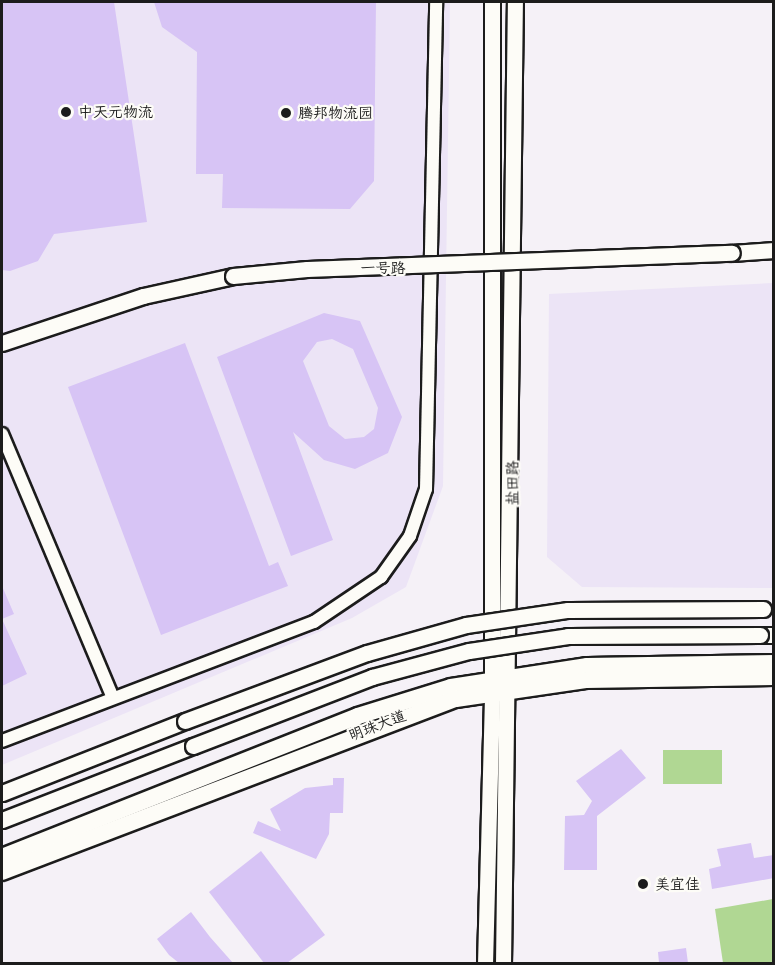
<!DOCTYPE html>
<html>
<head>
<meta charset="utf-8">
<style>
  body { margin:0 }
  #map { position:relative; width:775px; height:965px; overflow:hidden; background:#f5f1f7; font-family:Mali,"LXGW WenKai TC",sans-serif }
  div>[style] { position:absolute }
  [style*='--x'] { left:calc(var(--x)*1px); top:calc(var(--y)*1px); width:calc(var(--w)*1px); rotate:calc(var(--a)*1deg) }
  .built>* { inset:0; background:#ece4f6 }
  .green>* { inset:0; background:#b0d793; transform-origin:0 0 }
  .building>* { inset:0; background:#d7c4f5 }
  .roads { filter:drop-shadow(2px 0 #1c1c1c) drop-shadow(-2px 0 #1c1c1c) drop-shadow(0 2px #1c1c1c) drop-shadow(0 -2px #1c1c1c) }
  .minor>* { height:12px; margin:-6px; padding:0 6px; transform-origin:6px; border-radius:6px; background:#fdfcf7 }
  .tertiary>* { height:15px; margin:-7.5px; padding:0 7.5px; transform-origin:7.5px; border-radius:7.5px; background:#fdfcf7 }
  .secondary>* { height:16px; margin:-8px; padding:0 8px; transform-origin:8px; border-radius:8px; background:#fdfcf7 }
  .bridges { filter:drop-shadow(2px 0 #1c1c1c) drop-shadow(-2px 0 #1c1c1c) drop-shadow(0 2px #1c1c1c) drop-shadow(0 -2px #1c1c1c) }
  .tertiary-bridge>* { height:15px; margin:-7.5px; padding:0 7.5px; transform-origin:7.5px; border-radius:7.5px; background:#fdfcf7 }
  .dots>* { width:16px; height:16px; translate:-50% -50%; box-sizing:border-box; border:3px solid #fdfcf7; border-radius:50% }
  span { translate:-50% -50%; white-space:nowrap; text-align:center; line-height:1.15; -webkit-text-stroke:4.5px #fdfcf7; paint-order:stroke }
  .poi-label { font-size:15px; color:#1c1c1c }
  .left { translate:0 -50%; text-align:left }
  .street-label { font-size:15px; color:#1c1c1c }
  .frame { position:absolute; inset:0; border:3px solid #1c1c1c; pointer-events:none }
</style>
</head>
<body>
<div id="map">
  <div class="built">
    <div style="clip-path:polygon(2px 2px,450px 2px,443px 486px,406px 587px,352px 618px,2px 765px)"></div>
    <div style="clip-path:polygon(773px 283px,773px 588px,582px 587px,547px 557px,549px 294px)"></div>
  </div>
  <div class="green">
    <div style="left:663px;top:750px;width:59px;height:34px"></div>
    <div style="clip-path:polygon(773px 899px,773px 963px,723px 963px,715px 909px)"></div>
  </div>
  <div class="building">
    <div style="clip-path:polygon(2px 2px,114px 2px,147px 222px,54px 234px,38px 261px,10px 271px,2px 270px)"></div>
    <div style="clip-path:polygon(154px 2px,376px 2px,374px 181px,350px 209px,222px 208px,223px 174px,196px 174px,197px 52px,162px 27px)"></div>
    <div style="clip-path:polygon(evenodd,324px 313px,360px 321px,402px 417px,388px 453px,355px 469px,324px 460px,293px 432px,333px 540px,291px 556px,217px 357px,324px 313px,332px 339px,353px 349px,378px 408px,374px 429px,364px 437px,345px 439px,329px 426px,303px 361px,317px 342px,332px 339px)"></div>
    <div style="clip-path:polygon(185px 343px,269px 566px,278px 562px,288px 586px,161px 635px,68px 387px)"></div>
    <div style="clip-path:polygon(2px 586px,14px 614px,2px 619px,27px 674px,2px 686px)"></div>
    <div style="clip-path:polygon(621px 749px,646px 778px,597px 816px,597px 870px,564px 870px,565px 816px,584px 815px,592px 801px,576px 781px)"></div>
    <div style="clip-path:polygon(333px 778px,344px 778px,343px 813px,330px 813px,329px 834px,316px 859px,253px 833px,258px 821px,281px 831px,270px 809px,305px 788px,333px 785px)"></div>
    <div style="clip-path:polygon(751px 843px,754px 858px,774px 855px,774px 878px,712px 889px,709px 869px,721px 866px,717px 849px)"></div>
    <div style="clip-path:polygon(261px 851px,325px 935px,287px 963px,264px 963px,209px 892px)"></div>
    <div style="clip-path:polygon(191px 912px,210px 937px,233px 963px,179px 963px,169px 955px,157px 939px)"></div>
    <div style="clip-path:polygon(686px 948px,688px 963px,659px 963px,658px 952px)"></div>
  </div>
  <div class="roads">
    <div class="minor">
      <div style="--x:2;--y:434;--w:286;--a:67.2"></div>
      <div style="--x:2;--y:741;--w:334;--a:-20.9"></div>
      <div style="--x:314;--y:622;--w:81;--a:-33.9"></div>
      <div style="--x:381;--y:577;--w:50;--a:-54.7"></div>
      <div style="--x:410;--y:536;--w:50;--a:-71.2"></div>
      <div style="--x:426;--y:489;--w:487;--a:-88.8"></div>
    </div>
    <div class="tertiary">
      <div style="--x:732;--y:253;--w:42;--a:-4.1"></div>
      <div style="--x:2;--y:343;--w:149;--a:-18.4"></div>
      <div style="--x:143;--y:296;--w:92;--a:-12.5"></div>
      <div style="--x:760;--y:635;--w:14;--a:0"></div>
      <div style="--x:2;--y:793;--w:197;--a:-21.5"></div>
      <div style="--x:2;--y:820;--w:205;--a:-21.2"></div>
      <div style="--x:485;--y:964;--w:272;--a:-88.5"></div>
      <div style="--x:492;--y:692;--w:690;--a:-90"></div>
      <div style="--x:503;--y:964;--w:962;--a:-89.29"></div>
    </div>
    <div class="secondary">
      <div style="--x:2;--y:857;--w:383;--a:-21.6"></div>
      <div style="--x:358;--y:716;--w:97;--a:-17.3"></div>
      <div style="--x:451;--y:687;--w:138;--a:-8.8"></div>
      <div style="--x:587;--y:666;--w:187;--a:-0.9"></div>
      <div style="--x:2;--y:872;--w:486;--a:-20.9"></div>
      <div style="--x:456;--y:699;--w:131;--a:-8.3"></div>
      <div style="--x:586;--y:680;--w:188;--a:-0.9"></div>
    </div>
  </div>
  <div class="bridges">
    <div class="tertiary-bridge">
      <div style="--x:233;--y:276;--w:74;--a:-5.4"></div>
      <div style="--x:307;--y:269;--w:425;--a:-2.2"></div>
      <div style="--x:185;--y:721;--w:194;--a:-20.5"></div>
      <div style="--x:367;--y:653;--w:103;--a:-15.8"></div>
      <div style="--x:466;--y:625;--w:103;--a:-8.4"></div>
      <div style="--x:568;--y:610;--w:195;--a:-0.3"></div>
      <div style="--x:193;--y:746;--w:192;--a:-21.1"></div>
      <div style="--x:372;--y:677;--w:100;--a:-15"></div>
      <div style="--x:469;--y:651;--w:100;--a:-8.6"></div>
      <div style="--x:568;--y:636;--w:192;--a:-0.3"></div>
    </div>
  </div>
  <div class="dots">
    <div style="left:66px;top:112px;background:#1c1c1c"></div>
    <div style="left:286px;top:113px;background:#1c1c1c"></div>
    <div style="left:643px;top:884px;background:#1c1c1c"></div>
  </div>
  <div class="poi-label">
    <span class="left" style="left:78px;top:112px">中天元物流</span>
    <span class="left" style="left:298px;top:113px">腾邦物流园</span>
    <span class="left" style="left:655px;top:884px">美宜佳</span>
  </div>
  <div class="street-label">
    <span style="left:383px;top:268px">一号路</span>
    <span style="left:512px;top:483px;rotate:-90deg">盐田路</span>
    <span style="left:377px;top:725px;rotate:-21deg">明珠大道</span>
  </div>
  <div class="frame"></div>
</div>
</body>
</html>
